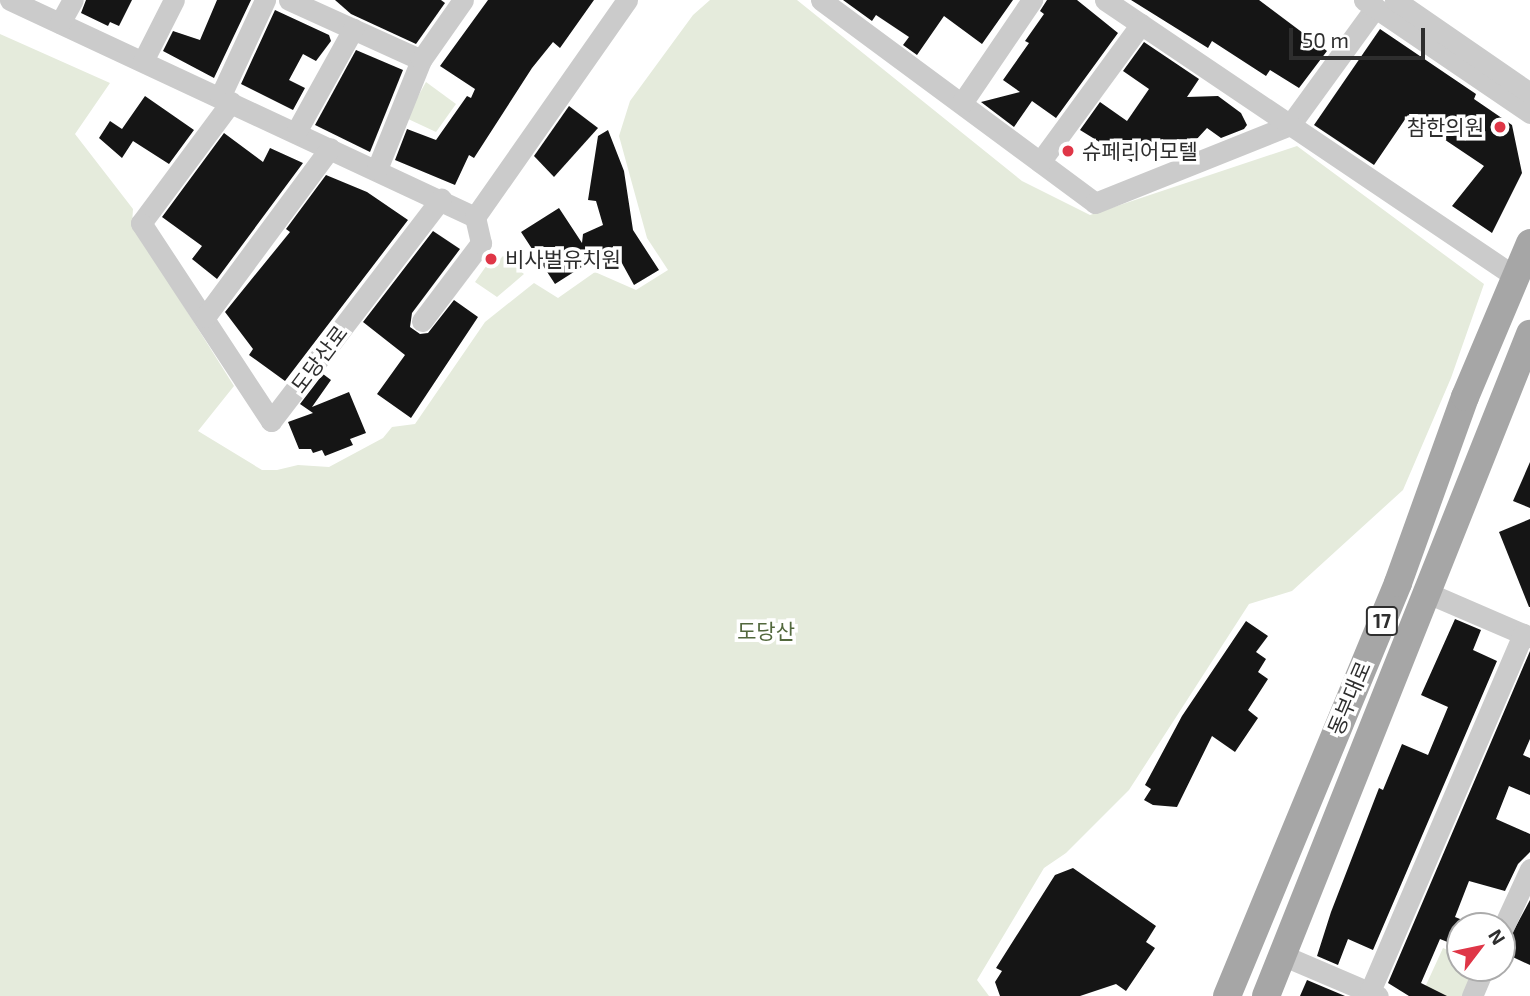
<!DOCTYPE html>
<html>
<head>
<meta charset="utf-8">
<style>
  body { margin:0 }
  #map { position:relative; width:1530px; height:996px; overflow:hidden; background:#fff; font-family:"Exo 2","Noto Sans KR",sans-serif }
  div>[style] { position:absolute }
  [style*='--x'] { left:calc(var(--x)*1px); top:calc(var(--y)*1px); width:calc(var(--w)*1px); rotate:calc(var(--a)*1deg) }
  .green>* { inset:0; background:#e5ebdc }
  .building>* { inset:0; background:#151515 }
  .minor>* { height:21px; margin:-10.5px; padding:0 10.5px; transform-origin:10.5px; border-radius:10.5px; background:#cbcbcb }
  .major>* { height:28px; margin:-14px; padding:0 14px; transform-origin:14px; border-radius:14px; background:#a6a6a6 }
  .dots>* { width:19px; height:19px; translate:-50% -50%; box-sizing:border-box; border:4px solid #fff; border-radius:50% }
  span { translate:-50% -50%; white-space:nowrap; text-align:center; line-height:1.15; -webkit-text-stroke:7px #fff; paint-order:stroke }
  .shield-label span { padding:2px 5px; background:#fff; border:2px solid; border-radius:5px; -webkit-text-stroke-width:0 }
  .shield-label { font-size:19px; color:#2e2e2e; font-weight:700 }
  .poi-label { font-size:21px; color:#2e2e2e }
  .right { translate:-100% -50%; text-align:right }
  .left { translate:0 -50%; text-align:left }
  .street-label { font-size:21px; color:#2e2e2e }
  .park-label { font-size:21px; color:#52683d }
  .north { position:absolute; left:1446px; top:912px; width:70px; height:70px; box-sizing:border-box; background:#fff; border:2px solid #ababab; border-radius:50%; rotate:58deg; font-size:19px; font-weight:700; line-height:28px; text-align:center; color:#2e2e2e }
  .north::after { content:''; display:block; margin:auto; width:24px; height:32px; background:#df3647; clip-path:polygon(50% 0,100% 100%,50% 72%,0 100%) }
  .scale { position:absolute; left:1289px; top:28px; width:136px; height:32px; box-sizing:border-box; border:4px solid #2e2e2e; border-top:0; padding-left:9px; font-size:21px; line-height:24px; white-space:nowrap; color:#2e2e2e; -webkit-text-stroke:5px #fff; paint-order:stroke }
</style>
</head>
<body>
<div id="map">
  <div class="green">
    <div style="clip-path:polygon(710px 0,797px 0,1022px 181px,1090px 215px,1297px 146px,1484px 284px,1451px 378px,1403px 490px,1292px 591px,1249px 604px,1129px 790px,1066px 853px,1044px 868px,977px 980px,989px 996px,0 996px,0 34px,110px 83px,75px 134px,133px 209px,132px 224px,234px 386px,198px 431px,262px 470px,277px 470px,298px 465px,329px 467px,383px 438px,392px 427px,415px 424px,485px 322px,534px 283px,558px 298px,595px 272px,636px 290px,668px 270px,647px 238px,619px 136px,630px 101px,693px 15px)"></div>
    <div style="clip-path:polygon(426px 82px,456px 104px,436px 132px,406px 118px)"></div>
    <div style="clip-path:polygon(503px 256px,524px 274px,497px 297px,475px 282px,489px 262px,494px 265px)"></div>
    <div style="clip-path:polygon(1443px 948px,1460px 955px,1460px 968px,1476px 968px,1464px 996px,1421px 996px)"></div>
  </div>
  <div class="building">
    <div style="clip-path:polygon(86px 0,132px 0,119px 26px,110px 22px,108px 26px,81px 13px)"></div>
    <div style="clip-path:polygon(217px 0,251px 0,214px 78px,163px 51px,173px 31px,200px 40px)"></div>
    <div style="clip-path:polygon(335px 0,441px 0,445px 3px,416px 44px,351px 14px)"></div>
    <div style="clip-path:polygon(488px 0,594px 0,560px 48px,553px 42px,532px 68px,474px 158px,469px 155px,455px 185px,395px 160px,407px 129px,436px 140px,467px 96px,471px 98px,475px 89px,440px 66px)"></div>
    <div style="clip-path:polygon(843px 0,1013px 0,982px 44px,944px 16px,917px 55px,903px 45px,909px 37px,876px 15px,872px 21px)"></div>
    <div style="clip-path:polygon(1047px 0,1077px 0,1118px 33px,1056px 118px,1032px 101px,1014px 127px,981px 102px,1020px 92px,1003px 80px,1029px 43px,1025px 41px,1044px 14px,1040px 11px)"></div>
    <div style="clip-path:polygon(1131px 0,1259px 0,1327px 51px,1299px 88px,1270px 70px,1266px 76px,1212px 41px,1208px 48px)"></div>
    <div style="clip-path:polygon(275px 10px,329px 35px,331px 41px,316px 61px,303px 54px,289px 80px,305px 88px,293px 110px,241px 84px)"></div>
    <div style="clip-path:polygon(1380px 29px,1476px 94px,1474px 99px,1512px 125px,1522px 173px,1492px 233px,1452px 206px,1484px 166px,1408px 115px,1374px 165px,1314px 125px)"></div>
    <div style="clip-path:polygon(1144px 42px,1199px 79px,1187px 97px,1218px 96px,1241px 113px,1247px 125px,1244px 129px,1221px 138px,1207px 128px,1183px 154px,1162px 139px,1154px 151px,1150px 148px,1144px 158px,1138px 154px,1132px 162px,1080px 130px,1100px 102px,1127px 121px,1149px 89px,1123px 71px)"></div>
    <div style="clip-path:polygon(356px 50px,403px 70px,370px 152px,315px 125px)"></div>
    <div style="clip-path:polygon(145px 96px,194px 130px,169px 164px,133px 141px,122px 158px,99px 138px,110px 121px,122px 129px)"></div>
    <div style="clip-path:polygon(569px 106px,598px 128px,554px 177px,534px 156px)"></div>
    <div style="clip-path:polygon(608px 130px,624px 171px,633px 230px,659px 270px,634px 285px,613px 247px,555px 284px,521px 232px,559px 208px,582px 243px,583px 234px,603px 225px,596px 201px,588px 200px,598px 136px)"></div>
    <div style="clip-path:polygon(224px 133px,263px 162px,270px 148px,303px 163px,217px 279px,192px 259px,202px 246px,162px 217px)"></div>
    <div style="clip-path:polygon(326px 175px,367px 192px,408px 220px,285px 381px,249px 355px,253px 349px,225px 312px,290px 232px,286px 229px)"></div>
    <div style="clip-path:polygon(433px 231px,460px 249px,412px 313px,410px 327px,420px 334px,428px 333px,454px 300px,478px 317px,411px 418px,377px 394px,405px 355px,363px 322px)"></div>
    <div style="clip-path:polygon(323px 374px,331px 380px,312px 407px,349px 392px,366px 433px,350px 439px,353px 445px,325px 456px,322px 450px,313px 453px,311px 449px,299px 449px,288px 422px,313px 413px,300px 404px)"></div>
    <div style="clip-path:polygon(1530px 462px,1530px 508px,1513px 501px)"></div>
    <div style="clip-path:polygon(1530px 519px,1530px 607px,1529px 607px,1499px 532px)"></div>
    <div style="clip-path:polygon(1455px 619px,1481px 630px,1473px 650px,1497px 661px,1373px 950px,1348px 939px,1338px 965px,1317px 956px,1331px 912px,1379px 788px,1383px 790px,1402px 744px,1428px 755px,1448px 707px,1421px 695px)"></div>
    <div style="clip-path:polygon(1246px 621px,1268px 636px,1256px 652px,1266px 659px,1258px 672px,1268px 679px,1248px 710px,1258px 718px,1235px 752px,1212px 736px,1177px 807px,1153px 805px,1144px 800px,1151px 789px,1145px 785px,1182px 716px)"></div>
    <div style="clip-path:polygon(1530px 651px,1530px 739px,1523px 755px,1530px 758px,1530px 795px,1509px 786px,1496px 819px,1530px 834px,1530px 852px,1518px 864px,1505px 891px,1469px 881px,1455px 917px,1460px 919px,1460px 947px,1440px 939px,1421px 983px,1447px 996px,1409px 996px,1388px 983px)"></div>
    <div style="clip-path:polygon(1073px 868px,1156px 926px,1146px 942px,1155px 948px,1126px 991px,1116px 984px,1080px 996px,1000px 996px,995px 982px,1002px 971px,996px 968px,1055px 875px)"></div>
    <div style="clip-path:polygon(1530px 900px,1530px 965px,1502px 952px)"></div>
    <div style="clip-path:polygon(1307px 980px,1345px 996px,1300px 996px)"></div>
  </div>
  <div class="minor">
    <div style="--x:10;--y:0;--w:513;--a:25.02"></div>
    <div style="--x:289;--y:0;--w:145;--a:24.4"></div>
    <div style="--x:821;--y:0;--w:341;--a:36.5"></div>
    <div style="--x:1095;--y:203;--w:210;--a:-21.8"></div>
    <div style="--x:1290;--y:125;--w:145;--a:-54"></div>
    <div style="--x:1105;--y:0;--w:492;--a:34"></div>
    <div style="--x:1364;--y:0;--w:201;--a:34.2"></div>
    <div style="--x:1395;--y:0;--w:164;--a:34.6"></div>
    <div style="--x:60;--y:23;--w:26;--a:-61"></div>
    <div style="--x:143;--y:61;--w:68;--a:-63.1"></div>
    <div style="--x:220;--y:97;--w:107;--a:-65.1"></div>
    <div style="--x:231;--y:102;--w:151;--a:126.6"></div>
    <div style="--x:141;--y:223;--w:237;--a:56.7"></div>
    <div style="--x:271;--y:421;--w:280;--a:-52.6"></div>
    <div style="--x:962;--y:103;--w:125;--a:-55.8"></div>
    <div style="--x:296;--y:132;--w:118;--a:-61"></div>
    <div style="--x:1040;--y:162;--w:171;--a:-53.8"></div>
    <div style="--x:377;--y:169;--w:118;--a:-68"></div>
    <div style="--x:421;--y:60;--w:73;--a:-55"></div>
    <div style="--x:475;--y:217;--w:265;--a:-55"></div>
    <div style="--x:205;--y:317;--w:210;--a:-53.5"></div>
    <div style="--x:422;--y:321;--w:98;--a:-52.9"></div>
    <div style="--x:481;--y:243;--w:27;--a:-103"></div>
    <div style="--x:1430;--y:594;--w:109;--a:23.3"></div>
    <div style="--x:1502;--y:930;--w:67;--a:-65.3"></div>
    <div style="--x:1282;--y:955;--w:104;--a:23.1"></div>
    <div style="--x:1368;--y:996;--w:394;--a:-66.8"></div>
    <div style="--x:1472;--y:996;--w:30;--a:-67"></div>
  </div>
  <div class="major">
    <div style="--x:1227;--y:996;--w:447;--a:-67.5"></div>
    <div style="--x:1398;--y:583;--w:198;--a:-70.2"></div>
    <div style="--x:1465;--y:397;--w:167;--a:-67.1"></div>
    <div style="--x:1266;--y:996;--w:713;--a:-68.26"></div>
  </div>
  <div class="dots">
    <div style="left:1500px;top:127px;background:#df3647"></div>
    <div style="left:1068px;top:151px;background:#df3647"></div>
    <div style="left:491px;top:259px;background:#df3647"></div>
  </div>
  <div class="shield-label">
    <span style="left:1382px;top:621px">17</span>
  </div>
  <div class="poi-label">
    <span class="right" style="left:1484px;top:127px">참한의원</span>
    <span class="left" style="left:1082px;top:151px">슈페리어모텔</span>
    <span class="left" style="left:505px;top:259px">비사벌유치원</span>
  </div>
  <div class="street-label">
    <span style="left:319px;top:359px;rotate:-53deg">도당산로</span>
    <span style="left:1349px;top:698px;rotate:-67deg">동부대로</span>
  </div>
  <div class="park-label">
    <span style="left:766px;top:631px">도당산</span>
  </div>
  <div class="north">N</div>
  <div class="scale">50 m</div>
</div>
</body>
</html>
